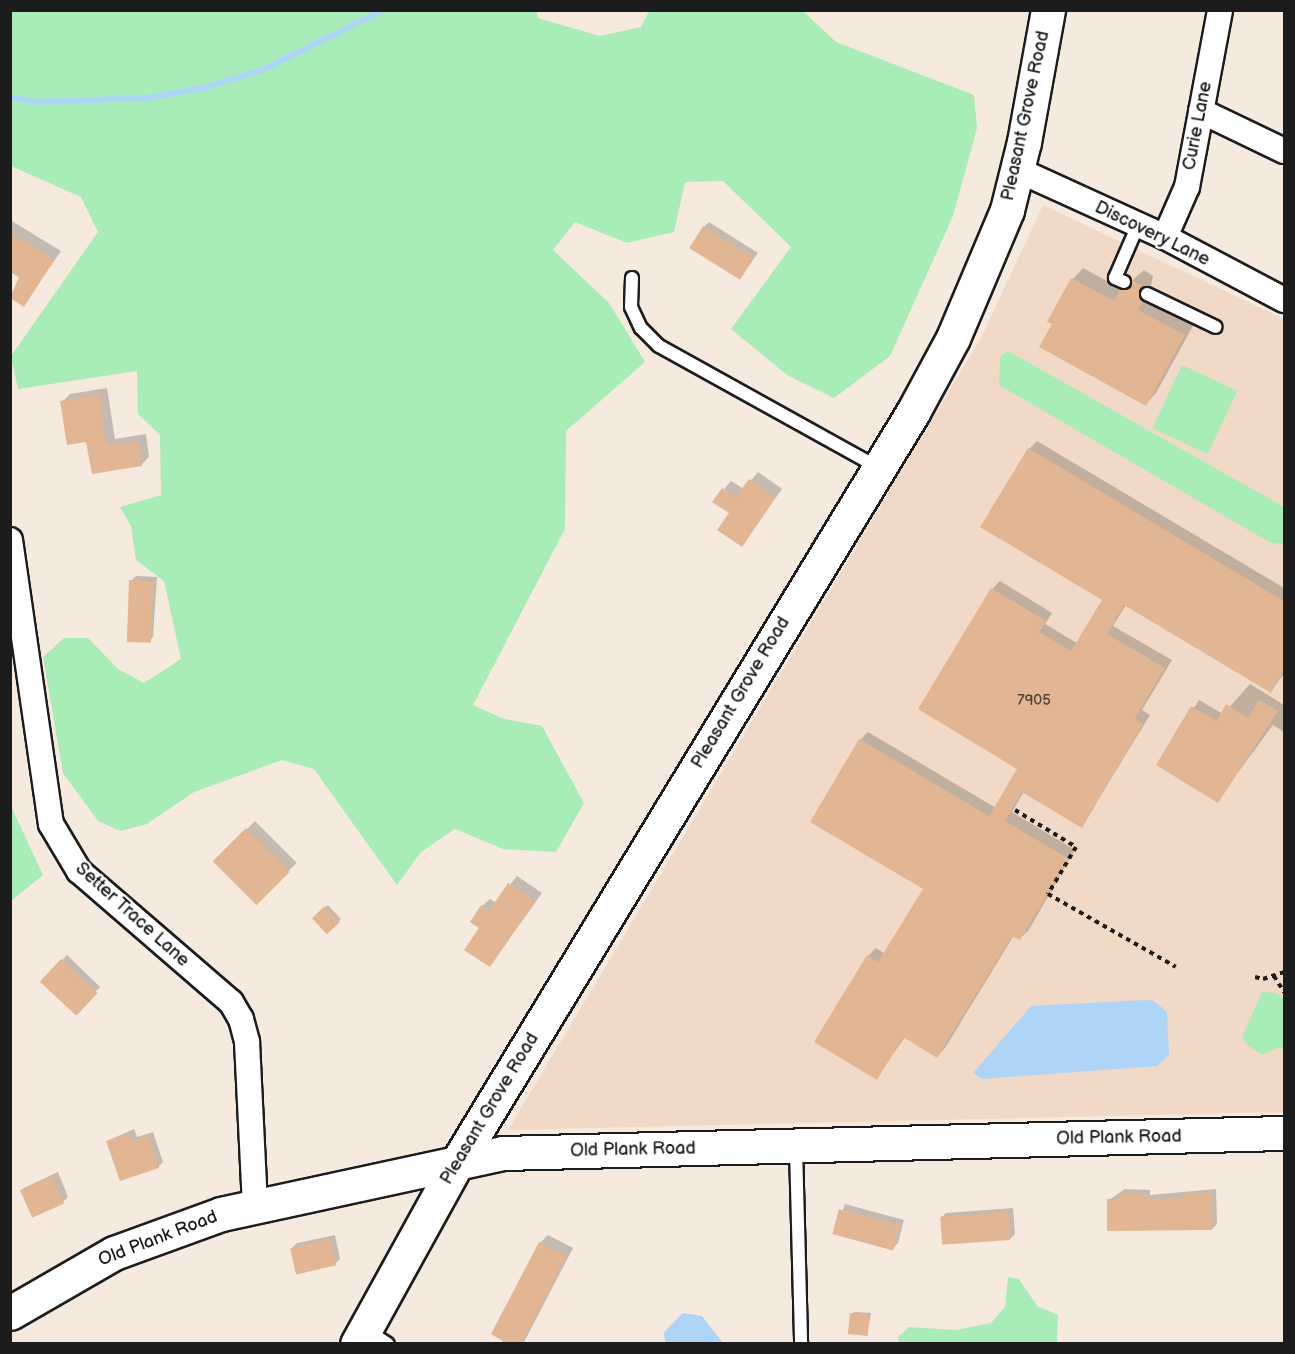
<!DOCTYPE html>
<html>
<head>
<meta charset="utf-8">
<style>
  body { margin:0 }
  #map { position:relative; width:1295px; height:1354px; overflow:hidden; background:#f6e9de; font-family:"Balsamiq Sans",sans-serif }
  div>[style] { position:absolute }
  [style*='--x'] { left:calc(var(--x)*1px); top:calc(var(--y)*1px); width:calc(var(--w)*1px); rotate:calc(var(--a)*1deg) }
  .built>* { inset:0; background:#f0dac7 }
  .green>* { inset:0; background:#a8ecb7; transform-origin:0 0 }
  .water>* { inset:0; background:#aed5f8 }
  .shadow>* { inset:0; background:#0003; transform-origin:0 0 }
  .stream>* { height:6px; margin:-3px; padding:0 3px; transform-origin:3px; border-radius:3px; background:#aed5f8 }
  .building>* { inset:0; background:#e2b692; transform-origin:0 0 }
  .path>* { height:4px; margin-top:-2px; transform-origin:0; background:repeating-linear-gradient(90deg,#1c1c1c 0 4.5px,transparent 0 9px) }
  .roads { filter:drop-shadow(2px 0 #1c1c1c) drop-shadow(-2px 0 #1c1c1c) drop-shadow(0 2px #1c1c1c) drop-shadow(0 -2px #1c1c1c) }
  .lane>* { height:12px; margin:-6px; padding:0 6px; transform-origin:6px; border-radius:6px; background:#fff }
  .street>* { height:24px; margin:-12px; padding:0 12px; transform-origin:12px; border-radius:12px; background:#fff }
  .secondary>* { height:33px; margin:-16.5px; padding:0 16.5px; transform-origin:16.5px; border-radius:16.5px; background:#fff }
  span { translate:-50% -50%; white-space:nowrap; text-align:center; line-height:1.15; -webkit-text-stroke:4.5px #fff; paint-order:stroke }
  .number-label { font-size:15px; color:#4e423a }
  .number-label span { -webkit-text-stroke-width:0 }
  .street-label { font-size:18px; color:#1c1c1c }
  .frame { position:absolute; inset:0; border:12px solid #1c1c1c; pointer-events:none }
</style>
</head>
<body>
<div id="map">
  <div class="built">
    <div style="clip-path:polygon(1043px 205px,1284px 319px,1284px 1112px,508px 1130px,982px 336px)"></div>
  </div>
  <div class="green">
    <div style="clip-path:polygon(11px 10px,536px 10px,538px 18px,600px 36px,641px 27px,649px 11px,803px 11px,836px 42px,974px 95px,977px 128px,953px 216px,890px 356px,834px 398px,787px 375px,731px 329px,791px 247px,723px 181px,685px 182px,674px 232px,627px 243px,575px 222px,553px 250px,609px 303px,645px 362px,566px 431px,565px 529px,473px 705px,504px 719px,542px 726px,584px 803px,556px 852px,503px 849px,455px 829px,421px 852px,397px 885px,314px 769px,282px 760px,194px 792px,147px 824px,120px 831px,98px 821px,63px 773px,43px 657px,64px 638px,88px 638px,118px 669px,144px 683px,181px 659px,164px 581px,136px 560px,131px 526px,120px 507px,161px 495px,160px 435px,138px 414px,137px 371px,18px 389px,11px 356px,98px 232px,81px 197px,11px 166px)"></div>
    <div style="clip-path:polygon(1008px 351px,1284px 507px,1284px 544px,1271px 543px,999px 385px,1000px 357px)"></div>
    <div style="left:1182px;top:365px;width:61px;height:70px;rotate:25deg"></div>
    <div style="clip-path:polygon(10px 804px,43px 875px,11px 901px,10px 901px)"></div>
    <div style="clip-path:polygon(1262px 992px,1277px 993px,1284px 999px,1284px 1049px,1279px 1047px,1262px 1055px,1246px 1044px,1242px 1037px)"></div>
    <div style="clip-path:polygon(1008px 1277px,1019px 1279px,1037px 1306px,1058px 1315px,1057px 1343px,899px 1343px,898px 1337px,909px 1327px,956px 1330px,991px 1323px,1005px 1307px)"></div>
  </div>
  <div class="water">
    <div style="clip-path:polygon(1146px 1000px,1154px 1001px,1167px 1012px,1169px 1055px,1157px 1066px,982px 1079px,973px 1073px,1031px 1006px)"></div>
    <div style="clip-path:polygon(683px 1313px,702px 1316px,723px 1343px,665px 1343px,664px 1332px)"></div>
  </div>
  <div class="shadow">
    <div style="clip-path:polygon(10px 220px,61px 251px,24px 305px,10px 297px,21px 277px,10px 271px)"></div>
    <div style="clip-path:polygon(709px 222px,758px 253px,740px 278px,704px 227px)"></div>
    <div style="clip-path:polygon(1083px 268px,1122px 289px,1144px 270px,1153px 276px,1148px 299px,1194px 324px,1156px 393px,1146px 404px,1049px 321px,1073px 279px)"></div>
    <div style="clip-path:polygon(107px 388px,115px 439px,146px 434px,149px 457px,141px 465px,88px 440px,62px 402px,70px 394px)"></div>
    <div style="clip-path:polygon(1037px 441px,1284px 588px,1284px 674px,1271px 691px,1126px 605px,1113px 626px,1172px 660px,1142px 710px,1150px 715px,1082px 826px,1024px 791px,1012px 812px,1075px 850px,1028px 931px,1020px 938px,1014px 935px,945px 1048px,937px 1056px,905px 1037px,876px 1078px,868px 956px,876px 948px,885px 954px,925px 889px,860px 740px,868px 732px,996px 808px,1019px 768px,992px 589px,1000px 581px,1052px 613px,1045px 624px,1077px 643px,1104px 600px,1029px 449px)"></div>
    <div style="clip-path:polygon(758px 472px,782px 489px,742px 545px,731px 512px,714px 501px,731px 481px,744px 489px)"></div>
    <div style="clip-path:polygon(136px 576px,157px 577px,153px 637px,148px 642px,131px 581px)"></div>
    <div style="clip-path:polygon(1250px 684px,1284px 705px,1284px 732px,1273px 725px,1217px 801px,1158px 765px,1199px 700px,1223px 714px)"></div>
    <div style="left:255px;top:821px;width:59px;height:57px;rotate:45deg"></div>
    <div style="clip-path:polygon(517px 876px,542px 893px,490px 966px,481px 927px,482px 906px,490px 899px,496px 903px)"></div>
    <div style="left:328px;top:905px;width:19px;height:19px;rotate:47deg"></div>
    <div style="left:67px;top:955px;width:46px;height:36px;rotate:44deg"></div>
    <div style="clip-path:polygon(134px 1129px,137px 1137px,153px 1132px,163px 1162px,158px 1167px,107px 1141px)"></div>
    <div style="clip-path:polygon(58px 1172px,68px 1197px,63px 1202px,22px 1189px)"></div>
    <div style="clip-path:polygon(1125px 1189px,1150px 1190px,1150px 1195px,1216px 1189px,1217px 1224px,1212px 1229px,1109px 1200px)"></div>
    <div style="clip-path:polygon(845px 1204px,904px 1220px,898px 1243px,893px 1248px,834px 1233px)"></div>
    <div style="clip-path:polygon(1013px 1208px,1015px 1234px,1010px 1239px,941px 1218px,946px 1213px)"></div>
    <div style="clip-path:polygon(335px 1235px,340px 1259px,335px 1264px,292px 1248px,297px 1243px)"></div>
    <div style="clip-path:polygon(548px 1235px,573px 1248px,523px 1344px,502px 1344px,540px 1243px)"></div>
    <div style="clip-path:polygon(854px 1312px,871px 1313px,867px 1334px,852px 1314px)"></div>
  </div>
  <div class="stream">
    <div style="--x:10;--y:97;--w:28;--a:10"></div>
    <div style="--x:38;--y:102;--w:109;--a:-2.1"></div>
    <div style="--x:147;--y:98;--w:57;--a:-10.1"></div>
    <div style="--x:203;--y:88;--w:59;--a:-16.6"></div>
    <div style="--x:260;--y:71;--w:137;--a:-26.4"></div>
  </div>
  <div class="building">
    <div style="left:703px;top:226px;width:60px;height:26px;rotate:32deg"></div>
    <div style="clip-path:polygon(10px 232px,54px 260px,24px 307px,10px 298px,19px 277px,10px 272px)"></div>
    <div style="clip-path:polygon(1071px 278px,1114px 301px,1120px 289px,1129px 288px,1132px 280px,1144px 287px,1139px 291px,1143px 301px,1138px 310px,1185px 335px,1146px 406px,1039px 347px,1052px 324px,1047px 322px)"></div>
    <div style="clip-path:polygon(99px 395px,107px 446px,138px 441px,142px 466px,92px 474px,86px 442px,67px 445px,60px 401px)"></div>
    <div style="clip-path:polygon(1028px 448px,1284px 601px,1284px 671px,1271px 693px,1124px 605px,1107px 634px,1165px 668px,1135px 718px,1143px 724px,1082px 828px,1022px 792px,1005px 821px,1069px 859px,1020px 940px,1012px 936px,937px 1058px,903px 1037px,877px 1080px,814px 1042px,867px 955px,878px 962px,923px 889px,810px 822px,859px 739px,989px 816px,1017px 769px,918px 709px,991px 588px,1046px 621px,1039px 632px,1071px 651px,1102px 600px,980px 527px)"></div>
    <div style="clip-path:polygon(749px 479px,776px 497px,742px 547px,717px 530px,729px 513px,712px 502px,722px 488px,736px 497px)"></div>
    <div style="left:129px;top:580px;width:24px;height:62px;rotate:2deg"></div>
    <div style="clip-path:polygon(1259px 700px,1278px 711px,1218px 803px,1156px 765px,1191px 706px,1217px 721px,1226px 704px,1248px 718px)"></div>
    <div style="left:246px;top:828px;width:62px;height:47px;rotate:45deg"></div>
    <div style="clip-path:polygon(508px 883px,535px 901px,490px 967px,464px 950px,479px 928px,470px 922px,481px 905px,489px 911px)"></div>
    <div style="left:325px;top:906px;width:22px;height:18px;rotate:47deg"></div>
    <div style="left:61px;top:959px;width:50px;height:31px;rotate:43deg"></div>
    <div style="clip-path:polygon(129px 1133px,132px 1141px,148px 1136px,159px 1168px,120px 1181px,106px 1141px)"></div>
    <div style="left:52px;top:1176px;width:30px;height:35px;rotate:66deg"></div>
    <div style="clip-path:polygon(1184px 1193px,1212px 1193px,1212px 1230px,1107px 1231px,1107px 1199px,1119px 1199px,1119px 1194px,1145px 1194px,1145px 1199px,1184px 1198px)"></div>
    <div style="left:839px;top:1209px;width:63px;height:26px;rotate:15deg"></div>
    <div style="left:1008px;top:1212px;width:28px;height:68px;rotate:86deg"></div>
    <div style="left:330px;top:1239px;width:27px;height:41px;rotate:77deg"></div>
    <div style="clip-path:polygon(539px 1242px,567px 1256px,521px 1344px,508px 1344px,491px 1334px)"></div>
    <div style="left:850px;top:1313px;width:20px;height:21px;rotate:6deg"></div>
  </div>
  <div class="path">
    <div style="--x:1015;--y:810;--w:71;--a:31.2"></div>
    <div style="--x:1076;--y:847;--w:55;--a:120.8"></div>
    <div style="--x:1048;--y:894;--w:147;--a:29.7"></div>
    <div style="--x:1274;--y:976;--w:19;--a:58"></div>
    <div style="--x:1255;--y:977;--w:8;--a:14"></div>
    <div style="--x:1263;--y:979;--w:22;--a:-18"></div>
  </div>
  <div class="roads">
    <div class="lane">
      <div style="--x:632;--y:278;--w:29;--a:92"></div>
      <div style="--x:631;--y:307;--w:23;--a:65"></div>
      <div style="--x:641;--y:328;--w:25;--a:45"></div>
      <div style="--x:659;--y:346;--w:249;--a:29"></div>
      <div style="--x:1124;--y:282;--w:10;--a:-156"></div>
      <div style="--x:1115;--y:278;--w:58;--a:-66.5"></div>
      <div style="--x:1147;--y:294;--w:76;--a:25.6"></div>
      <div style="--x:796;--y:1148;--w:196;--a:88.5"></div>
      <div style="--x:365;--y:1329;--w:27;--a:33"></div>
    </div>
    <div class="street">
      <div style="--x:1201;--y:111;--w:92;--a:25.7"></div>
      <div style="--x:1018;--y:170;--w:162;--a:24.5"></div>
      <div style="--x:1165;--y:237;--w:135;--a:27.9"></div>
      <div style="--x:1165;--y:237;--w:55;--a:-66.3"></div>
      <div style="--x:1187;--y:187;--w:180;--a:-79.4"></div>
      <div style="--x:10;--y:540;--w:287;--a:81.8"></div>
      <div style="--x:51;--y:824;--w:55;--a:59.2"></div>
      <div style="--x:79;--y:871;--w:201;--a:40.8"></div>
      <div style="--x:231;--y:1002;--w:20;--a:60"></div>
      <div style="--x:241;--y:1019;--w:24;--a:75"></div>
      <div style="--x:247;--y:1042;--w:164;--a:87.2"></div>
    </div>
    <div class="secondary">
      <div style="--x:10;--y:1313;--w:120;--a:-30"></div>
      <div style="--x:114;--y:1253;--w:114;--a:-20"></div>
      <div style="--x:221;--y:1214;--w:289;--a:-12.2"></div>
      <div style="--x:503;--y:1153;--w:781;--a:-1.47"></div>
      <div style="--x:357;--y:1344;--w:209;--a:-61.1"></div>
      <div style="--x:458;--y:1161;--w:876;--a:-58.72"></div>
      <div style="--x:913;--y:412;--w:84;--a:-61.6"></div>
      <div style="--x:953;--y:338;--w:139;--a:-67.1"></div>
      <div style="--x:1007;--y:210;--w:70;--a:-76"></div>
      <div style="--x:1024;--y:142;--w:134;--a:-79.7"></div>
    </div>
  </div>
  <div class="number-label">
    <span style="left:1034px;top:701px">7905</span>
  </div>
  <div class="street-label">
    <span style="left:1026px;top:116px;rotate:-78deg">Pleasant Grove Road</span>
    <span style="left:1198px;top:126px;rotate:-79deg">Curie Lane</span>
    <span style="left:1152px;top:234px;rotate:26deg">Discovery Lane</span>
    <span style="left:741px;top:693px;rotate:-59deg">Pleasant Grove Road</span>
    <span style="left:132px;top:915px;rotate:42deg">Setter Trace Lane</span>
    <span style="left:490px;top:1109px;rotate:-59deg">Pleasant Grove Road</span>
    <span style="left:1119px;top:1138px;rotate:-1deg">Old Plank Road</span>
    <span style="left:633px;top:1150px;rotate:-1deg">Old Plank Road</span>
    <span style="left:158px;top:1239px;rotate:-21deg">Old Plank Road</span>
  </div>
  <div class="frame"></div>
</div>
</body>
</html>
